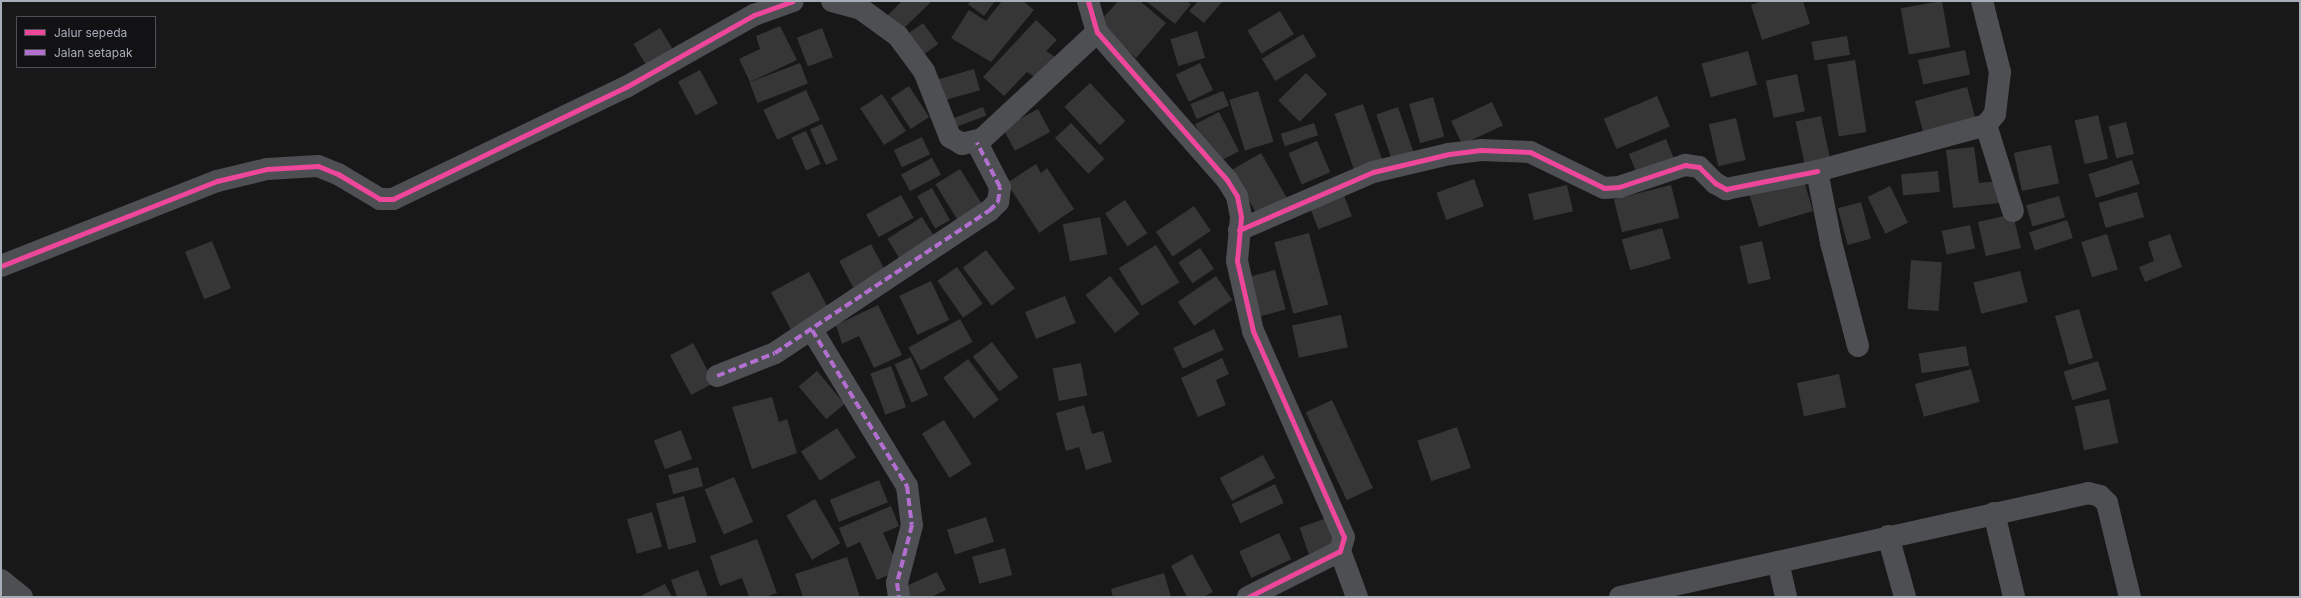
<!DOCTYPE html>
<html>
<head>
<meta charset="utf-8">
<style>
  body { margin:0 }
  #map { position:relative; width:2301px; height:598px; overflow:hidden; background:#181818; font-family:Inter,sans-serif }
  div>[style] { position:absolute }
  [style*='--x'] { left:calc(var(--x)*1px); top:calc(var(--y)*1px); width:calc(var(--w)*1px); rotate:calc(var(--a)*1deg) }
  .building>* { inset:0; background:#363637; transform-origin:0 0 }
  .minor>* { height:22px; margin:-11px; padding:0 11px; transform-origin:11px; border-radius:11px; background:#4d4f52 }
  .quiet>* { height:4px; margin-top:-2px; transform-origin:0; background:repeating-linear-gradient(90deg,#b36fd0 0 8px,transparent 0 12px) }
  .cycleway>* { height:5px; margin:-2.5px; padding:0 2.5px; transform-origin:2.5px; border-radius:2.5px; background:#ed469a }
  span { translate:-50% -50%; white-space:nowrap; text-align:center; line-height:1.15; -webkit-text-stroke:3px #121214; paint-order:stroke }
  .frame { position:absolute; inset:0; border:2px solid #a8adba; pointer-events:none }
  .legend { position:absolute; left:16px; top:16px; width:140px; height:52px; box-sizing:border-box; background:#121214; border:1px solid #4e5056; margin:0; padding:5px 7px; list-style:none; font-size:12px; color:#a8adba }
  .legend li { display:flex; align-items:center; gap:8px; height:20px }
  .legend b { width:20px; border:1px solid #4e5056 }
</style>
</head>
<body>
<div id="map">
  <div class="building">
    <div style="clip-path:polygon(902px 1px,932px 1px,902px 30px,887px 16px)"></div>
    <div style="clip-path:polygon(971px 1px,995px 1px,984px 16px,968px 4px)"></div>
    <div style="clip-path:polygon(1002px 1px,1023px 1px,1034px 10px,991px 62px,951px 38px,969px 10px,986px 21px)"></div>
    <div style="clip-path:polygon(1118px 1px,1140px 1px,1166px 23px,1136px 58px,1098px 24px)"></div>
    <div style="clip-path:polygon(1146px 1px,1186px 1px,1191px 4px,1175px 24px)"></div>
    <div style="clip-path:polygon(1198px 1px,1223px 1px,1204px 23px,1189px 11px)"></div>
    <div style="clip-path:polygon(1762px 1px,1803px 1px,1810px 24px,1762px 40px,1751px 5px)"></div>
    <div style="left:1942px;top:1px;width:47px;height:42px;rotate:80deg"></div>
    <div style="left:1280px;top:11px;width:27px;height:38px;rotate:59deg"></div>
    <div style="clip-path:polygon(1036px 20px,1057px 40px,1046px 51px,1057px 58px,1041px 81px,1027px 72px,1004px 96px,983px 77px)"></div>
    <div style="left:923px;top:23px;width:26px;height:18px;rotate:54deg"></div>
    <div style="clip-path:polygon(780px 26px,797px 60px,750px 82px,739px 59px,760px 49px,756px 36px)"></div>
    <div style="left:660px;top:28px;width:29px;height:31px;rotate:59deg"></div>
    <div style="left:822px;top:28px;width:31px;height:27px;rotate:69deg"></div>
    <div style="left:1197px;top:31px;width:28px;height:28px;rotate:73deg"></div>
    <div style="left:1303px;top:34px;width:26px;height:48px;rotate:59deg"></div>
    <div style="left:1847px;top:36px;width:19px;height:36px;rotate:81deg"></div>
    <div style="left:1965px;top:50px;width:25px;height:48px;rotate:78deg"></div>
    <div style="left:1748px;top:51px;width:35px;height:48px;rotate:75deg"></div>
    <div style="left:1855px;top:60px;width:73px;height:28px;rotate:81deg"></div>
    <div style="left:800px;top:63px;width:22px;height:54px;rotate:69deg"></div>
    <div style="left:1200px;top:63px;width:30px;height:27px;rotate:64deg"></div>
    <div style="left:974px;top:69px;width:22px;height:37px;rotate:74deg"></div>
    <div style="left:700px;top:70px;width:38px;height:25px;rotate:62deg"></div>
    <div style="left:1306px;top:73px;width:30px;height:39px;rotate:45deg"></div>
    <div style="left:1797px;top:74px;width:38px;height:32px;rotate:78deg"></div>
    <div style="left:1090px;top:83px;width:52px;height:35px;rotate:47deg"></div>
    <div style="left:909px;top:86px;width:37px;height:22px;rotate:57deg"></div>
    <div style="left:1967px;top:87px;width:35px;height:54px;rotate:75deg"></div>
    <div style="left:806px;top:90px;width:33px;height:47px;rotate:65deg"></div>
    <div style="left:1223px;top:91px;width:16px;height:35px;rotate:68deg"></div>
    <div style="left:1258px;top:91px;width:53px;height:30px;rotate:73deg"></div>
    <div style="left:882px;top:94px;width:44px;height:26px;rotate:57deg"></div>
    <div style="left:1657px;top:96px;width:33px;height:58px;rotate:67deg"></div>
    <div style="left:1433px;top:97px;width:41px;height:25px;rotate:74deg"></div>
    <div style="left:1492px;top:102px;width:26px;height:45px;rotate:65deg"></div>
    <div style="left:1363px;top:104px;width:60px;height:30px;rotate:71deg"></div>
    <div style="left:983px;top:107px;width:9px;height:31px;rotate:69deg"></div>
    <div style="left:1398px;top:107px;width:50px;height:23px;rotate:71deg"></div>
    <div style="left:1038px;top:109px;width:26px;height:40px;rotate:62deg"></div>
    <div style="left:1219px;top:112px;width:44px;height:27px;rotate:63deg"></div>
    <div style="left:2098px;top:115px;width:45px;height:24px;rotate:77deg"></div>
    <div style="left:1821px;top:116px;width:45px;height:26px;rotate:78deg"></div>
    <div style="left:1736px;top:118px;width:43px;height:28px;rotate:77deg"></div>
    <div style="left:2126px;top:122px;width:33px;height:18px;rotate:76deg"></div>
    <div style="left:1071px;top:123px;width:49px;height:22px;rotate:47deg"></div>
    <div style="left:1314px;top:123px;width:13px;height:35px;rotate:72deg"></div>
    <div style="left:822px;top:124px;width:39px;height:13px;rotate:66deg"></div>
    <div style="left:806px;top:131px;width:36px;height:16px;rotate:66deg"></div>
    <div style="left:922px;top:137px;width:19px;height:31px;rotate:65deg"></div>
    <div style="left:1666px;top:139px;width:22px;height:40px;rotate:68deg"></div>
    <div style="left:1317px;top:141px;width:34px;height:31px;rotate:67deg"></div>
    <div style="left:2051px;top:145px;width:39px;height:38px;rotate:78deg"></div>
    <div style="clip-path:polygon(1974px 147px,1979px 183px,1998px 181px,2000px 203px,1953px 208px,1946px 150px)"></div>
    <div style="left:1261px;top:153px;width:53px;height:34px;rotate:60deg"></div>
    <div style="left:932px;top:158px;width:19px;height:35px;rotate:62deg"></div>
    <div style="left:2132px;top:160px;width:25px;height:46px;rotate:72deg"></div>
    <div style="clip-path:polygon(1036px 164px,1041px 173px,1047px 168px,1074px 209px,1039px 233px,1007px 183px)"></div>
    <div style="left:960px;top:169px;width:49px;height:29px;rotate:58deg"></div>
    <div style="left:1938px;top:171px;width:21px;height:37px;rotate:85deg"></div>
    <div style="left:1474px;top:179px;width:29px;height:40px;rotate:70deg"></div>
    <div style="clip-path:polygon(1804px 181px,1813px 211px,1759px 227px,1748px 190px)"></div>
    <div style="left:1567px;top:185px;width:27px;height:40px;rotate:77deg"></div>
    <div style="left:1671px;top:185px;width:34px;height:59px;rotate:76deg"></div>
    <div style="left:1890px;top:186px;width:41px;height:25px;rotate:64deg"></div>
    <div style="left:932px;top:188px;width:37px;height:17px;rotate:61deg"></div>
    <div style="left:2137px;top:192px;width:26px;height:40px;rotate:74deg"></div>
    <div style="left:1343px;top:193px;width:25px;height:36px;rotate:69deg"></div>
    <div style="left:901px;top:195px;width:26px;height:40px;rotate:61deg"></div>
    <div style="left:2059px;top:196px;width:22px;height:34px;rotate:74deg"></div>
    <div style="left:1125px;top:200px;width:40px;height:24px;rotate:56deg"></div>
    <div style="left:1861px;top:202px;width:38px;height:24px;rotate:75deg"></div>
    <div style="left:1194px;top:206px;width:30px;height:46px;rotate:56deg"></div>
    <div style="left:2013px;top:214px;width:35px;height:36px;rotate:77deg"></div>
    <div style="left:922px;top:217px;width:31px;height:41px;rotate:58deg"></div>
    <div style="left:1100px;top:217px;width:38px;height:38px;rotate:79deg"></div>
    <div style="left:2067px;top:220px;width:19px;height:40px;rotate:72deg"></div>
    <div style="left:1970px;top:225px;width:24px;height:29px;rotate:78deg"></div>
    <div style="left:1662px;top:228px;width:32px;height:42px;rotate:74deg"></div>
    <div style="left:1309px;top:233px;width:74px;height:36px;rotate:75deg"></div>
    <div style="left:2107px;top:234px;width:37px;height:27px;rotate:73deg"></div>
    <div style="clip-path:polygon(2170px 234px,2182px 267px,2145px 282px,2139px 267px,2154px 261px,2148px 242px)"></div>
    <div style="left:212px;top:241px;width:51px;height:29px;rotate:68deg"></div>
    <div style="left:1762px;top:241px;width:39px;height:23px;rotate:77deg"></div>
    <div style="left:871px;top:244px;width:30px;height:36px;rotate:62deg"></div>
    <div style="left:1156px;top:245px;width:44px;height:44px;rotate:58deg"></div>
    <div style="left:1200px;top:248px;width:25px;height:26px;rotate:56deg"></div>
    <div style="left:986px;top:250px;width:48px;height:29px;rotate:53deg"></div>
    <div style="left:1911px;top:260px;width:31px;height:49px;rotate:4deg"></div>
    <div style="left:957px;top:267px;width:45px;height:24px;rotate:55deg"></div>
    <div style="left:1275px;top:270px;width:41px;height:28px;rotate:75deg"></div>
    <div style="left:2020px;top:271px;width:32px;height:48px;rotate:76deg"></div>
    <div style="left:809px;top:272px;width:42px;height:43px;rotate:62deg"></div>
    <div style="left:1110px;top:276px;width:48px;height:31px;rotate:52deg"></div>
    <div style="left:1216px;top:276px;width:29px;height:46px;rotate:56deg"></div>
    <div style="left:931px;top:281px;width:43px;height:35px;rotate:65deg"></div>
    <div style="left:1065px;top:296px;width:29px;height:43px;rotate:68deg"></div>
    <div style="clip-path:polygon(878px 305px,902px 355px,874px 368px,859px 336px,842px 344px,836px 325px)"></div>
    <div style="left:2079px;top:309px;width:51px;height:25px;rotate:74deg"></div>
    <div style="left:1341px;top:315px;width:33px;height:50px;rotate:78deg"></div>
    <div style="left:960px;top:319px;width:26px;height:59px;rotate:61deg"></div>
    <div style="left:1214px;top:329px;width:23px;height:45px;rotate:65deg"></div>
    <div style="left:992px;top:342px;width:44px;height:24px;rotate:53deg"></div>
    <div style="left:693px;top:343px;width:45px;height:26px;rotate:62deg"></div>
    <div style="left:1966px;top:346px;width:20px;height:48px;rotate:81deg"></div>
    <div style="left:911px;top:357px;width:42px;height:18px;rotate:66deg"></div>
    <div style="clip-path:polygon(1222px 358px,1229px 374px,1216px 380px,1226px 405px,1198px 417px,1181px 378px)"></div>
    <div style="left:968px;top:359px;width:51px;height:31px;rotate:53deg"></div>
    <div style="left:2098px;top:361px;width:30px;height:36px;rotate:73deg"></div>
    <div style="left:1081px;top:363px;width:33px;height:29px;rotate:79deg"></div>
    <div style="left:891px;top:366px;width:44px;height:22px;rotate:70deg"></div>
    <div style="left:1971px;top:369px;width:34px;height:58px;rotate:75deg"></div>
    <div style="left:817px;top:371px;width:43px;height:24px;rotate:50deg"></div>
    <div style="left:1839px;top:374px;width:34px;height:43px;rotate:78deg"></div>
    <div style="clip-path:polygon(772px 397px,779px 422px,787px 419px,797px 453px,752px 469px,732px 407px)"></div>
    <div style="left:2109px;top:399px;width:45px;height:35px;rotate:78deg"></div>
    <div style="left:1332px;top:400px;width:97px;height:29px;rotate:65deg"></div>
    <div style="clip-path:polygon(1084px 405px,1092px 434px,1103px 431px,1112px 462px,1086px 470px,1079px 447px,1066px 451px,1056px 413px)"></div>
    <div style="left:944px;top:420px;width:52px;height:26px;rotate:58deg"></div>
    <div style="left:1457px;top:427px;width:43px;height:42px;rotate:71deg"></div>
    <div style="left:837px;top:428px;width:35px;height:43px;rotate:57deg"></div>
    <div style="left:681px;top:430px;width:31px;height:29px;rotate:69deg"></div>
    <div style="left:1263px;top:455px;width:26px;height:49px;rotate:62deg"></div>
    <div style="left:698px;top:467px;width:20px;height:31px;rotate:75deg"></div>
    <div style="left:734px;top:477px;width:49px;height:32px;rotate:67deg"></div>
    <div style="left:879px;top:480px;width:24px;height:53px;rotate:68deg"></div>
    <div style="left:1275px;top:484px;width:21px;height:48px;rotate:65deg"></div>
    <div style="left:684px;top:496px;width:48px;height:29px;rotate:75deg"></div>
    <div style="left:815px;top:499px;width:51px;height:33px;rotate:60deg"></div>
    <div style="clip-path:polygon(891px 506px,899px 526px,883px 533px,900px 570px,877px 580px,860px 542px,847px 548px,839px 528px)"></div>
    <div style="left:652px;top:512px;width:36px;height:26px;rotate:74deg"></div>
    <div style="left:986px;top:517px;width:26px;height:41px;rotate:72deg"></div>
    <div style="left:1327px;top:518px;width:28px;height:29px;rotate:71deg"></div>
    <div style="left:1279px;top:533px;width:29px;height:44px;rotate:65deg"></div>
    <div style="clip-path:polygon(757px 539px,777px 593px,765px 597px,749px 597px,742px 578px,720px 586px,710px 556px)"></div>
    <div style="left:1005px;top:548px;width:28px;height:34px;rotate:75deg"></div>
    <div style="clip-path:polygon(1192px 554px,1213px 592px,1203px 597px,1187px 597px,1171px 566px)"></div>
    <div style="clip-path:polygon(847px 557px,860px 597px,803px 597px,795px 574px)"></div>
    <div style="clip-path:polygon(698px 570px,708px 597px,677px 597px,671px 580px)"></div>
    <div style="clip-path:polygon(937px 572px,946px 590px,931px 597px,904px 597px,900px 589px)"></div>
    <div style="clip-path:polygon(1164px 573px,1171px 597px,1113px 597px,1111px 589px)"></div>
    <div style="clip-path:polygon(665px 584px,672px 597px,643px 597px,642px 595px)"></div>
  </div>
  <div class="minor">
    <div style="--x:832;--y:1;--w:30;--a:15"></div>
    <div style="--x:861;--y:9;--w:46;--a:36.1"></div>
    <div style="--x:898;--y:36;--w:44;--a:53.4"></div>
    <div style="--x:924;--y:71;--w:71;--a:68.5"></div>
    <div style="--x:950;--y:137;--w:14;--a:30"></div>
    <div style="--x:962;--y:144;--w:21;--a:-14"></div>
    <div style="--x:982;--y:139;--w:157;--a:-42.9"></div>
    <div style="--x:1088;--y:1;--w:32;--a:74"></div>
    <div style="--x:1097;--y:32;--w:197;--a:48.7"></div>
    <div style="--x:1227;--y:180;--w:19;--a:58"></div>
    <div style="--x:1237;--y:196;--w:21;--a:79"></div>
    <div style="--x:1241;--y:217;--w:44;--a:95.2"></div>
    <div style="--x:1237;--y:261;--w:72;--a:77.1"></div>
    <div style="--x:1253;--y:331;--w:225;--a:66.2"></div>
    <div style="--x:1344;--y:537;--w:15;--a:106"></div>
    <div style="--x:1340;--y:551;--w:103;--a:153.4"></div>
    <div style="--x:1982;--y:1;--w:73;--a:75.8"></div>
    <div style="--x:2000;--y:72;--w:42;--a:96.8"></div>
    <div style="--x:1995;--y:114;--w:14;--a:129"></div>
    <div style="--x:1986;--y:125;--w:90;--a:72.6"></div>
    <div style="--x:1239;--y:230;--w:146;--a:-23.4"></div>
    <div style="--x:1373;--y:172;--w:78;--a:-13.3"></div>
    <div style="--x:1449;--y:154;--w:32;--a:-7"></div>
    <div style="--x:1481;--y:150;--w:49;--a:2.3"></div>
    <div style="--x:1530;--y:152;--w:82;--a:25.9"></div>
    <div style="--x:1604;--y:188;--w:15;--a:-4"></div>
    <div style="--x:1619;--y:187;--w:70;--a:-18.4"></div>
    <div style="--x:1685;--y:165;--w:14;--a:8"></div>
    <div style="--x:1699;--y:167;--w:23;--a:45"></div>
    <div style="--x:1715;--y:183;--w:13;--a:29"></div>
    <div style="--x:1726;--y:189;--w:93;--a:-11.2"></div>
    <div style="--x:1;--y:266;--w:232;--a:-21.5"></div>
    <div style="--x:217;--y:181;--w:51;--a:-13.5"></div>
    <div style="--x:267;--y:169;--w:51;--a:-3.4"></div>
    <div style="--x:318;--y:166;--w:22;--a:22"></div>
    <div style="--x:338;--y:174;--w:49;--a:30.8"></div>
    <div style="--x:380;--y:199;--w:13;--a:0"></div>
    <div style="--x:393;--y:199;--w:259;--a:-25.7"></div>
    <div style="--x:626;--y:87;--w:147;--a:-29.4"></div>
    <div style="--x:754;--y:15;--w:41;--a:-19.7"></div>
    <div style="--x:812;--y:330;--w:183;--a:58.7"></div>
    <div style="--x:907;--y:486;--w:39;--a:83"></div>
    <div style="--x:912;--y:525;--w:60;--a:104.5"></div>
    <div style="--x:897;--y:583;--w:14;--a:82"></div>
    <div style="--x:1858;--y:346;--w:107;--a:-104.6"></div>
    <div style="--x:1831;--y:242;--w:72;--a:-101.2"></div>
    <div style="--x:1817;--y:171;--w:175;--a:-15.2"></div>
    <div style="--x:717;--y:376;--w:62;--a:-21.6"></div>
    <div style="--x:775;--y:353;--w:257;--a:-33.6"></div>
    <div style="--x:989;--y:211;--w:13;--a:-45"></div>
    <div style="--x:998;--y:202;--w:15;--a:-82"></div>
    <div style="--x:1000;--y:187;--w:50;--a:-117.6"></div>
    <div style="--x:1994;--y:513;--w:86;--a:76.6"></div>
    <div style="--x:1888;--y:536;--w:63;--a:74.4"></div>
    <div style="--x:1340;--y:551;--w:49;--a:69.7"></div>
    <div style="--x:1778;--y:562;--w:36;--a:77"></div>
    <div style="--x:1;--y:580;--w:27;--a:39"></div>
    <div style="--x:1620;--y:597;--w:479;--a:-12.5"></div>
    <div style="--x:2088;--y:493;--w:12;--a:14"></div>
    <div style="--x:2100;--y:496;--w:10;--a:45"></div>
    <div style="--x:2107;--y:503;--w:97;--a:76.3"></div>
  </div>
  <div class="quiet">
    <div style="--x:812;--y:330;--w:183;--a:58.7"></div>
    <div style="--x:907;--y:486;--w:39;--a:83"></div>
    <div style="--x:912;--y:525;--w:60;--a:104.5"></div>
    <div style="--x:897;--y:583;--w:14;--a:82"></div>
    <div style="--x:717;--y:376;--w:62;--a:-21.6"></div>
    <div style="--x:775;--y:353;--w:257;--a:-33.6"></div>
    <div style="--x:989;--y:211;--w:13;--a:-45"></div>
    <div style="--x:998;--y:202;--w:15;--a:-82"></div>
    <div style="--x:1000;--y:187;--w:50;--a:-117.6"></div>
  </div>
  <div class="cycleway">
    <div style="--x:1088;--y:1;--w:32;--a:74"></div>
    <div style="--x:1097;--y:32;--w:197;--a:48.7"></div>
    <div style="--x:1227;--y:180;--w:19;--a:58"></div>
    <div style="--x:1237;--y:196;--w:21;--a:79"></div>
    <div style="--x:1241;--y:217;--w:44;--a:95.2"></div>
    <div style="--x:1237;--y:261;--w:72;--a:77.1"></div>
    <div style="--x:1253;--y:331;--w:225;--a:66.2"></div>
    <div style="--x:1344;--y:537;--w:15;--a:106"></div>
    <div style="--x:1340;--y:551;--w:103;--a:153.4"></div>
    <div style="--x:1239;--y:230;--w:146;--a:-23.4"></div>
    <div style="--x:1373;--y:172;--w:78;--a:-13.3"></div>
    <div style="--x:1449;--y:154;--w:32;--a:-7"></div>
    <div style="--x:1481;--y:150;--w:49;--a:2.3"></div>
    <div style="--x:1530;--y:152;--w:82;--a:25.9"></div>
    <div style="--x:1604;--y:188;--w:15;--a:-4"></div>
    <div style="--x:1619;--y:187;--w:70;--a:-18.4"></div>
    <div style="--x:1685;--y:165;--w:14;--a:8"></div>
    <div style="--x:1699;--y:167;--w:23;--a:45"></div>
    <div style="--x:1715;--y:183;--w:13;--a:29"></div>
    <div style="--x:1726;--y:189;--w:93;--a:-11.2"></div>
    <div style="--x:1;--y:266;--w:232;--a:-21.5"></div>
    <div style="--x:217;--y:181;--w:51;--a:-13.5"></div>
    <div style="--x:267;--y:169;--w:51;--a:-3.4"></div>
    <div style="--x:318;--y:166;--w:22;--a:22"></div>
    <div style="--x:338;--y:174;--w:49;--a:30.8"></div>
    <div style="--x:380;--y:199;--w:13;--a:0"></div>
    <div style="--x:393;--y:199;--w:259;--a:-25.7"></div>
    <div style="--x:626;--y:87;--w:147;--a:-29.4"></div>
    <div style="--x:754;--y:15;--w:41;--a:-19.7"></div>
  </div>
  <div class="frame"></div>
  <ul class="legend">
  <li><b style="height:5px;background:#ed469a"></b>Jalur sepeda</li>
  <li><b style="height:5px;background:#b36fd0"></b>Jalan setapak</li>
  </ul>
</div>
</body>
</html>
